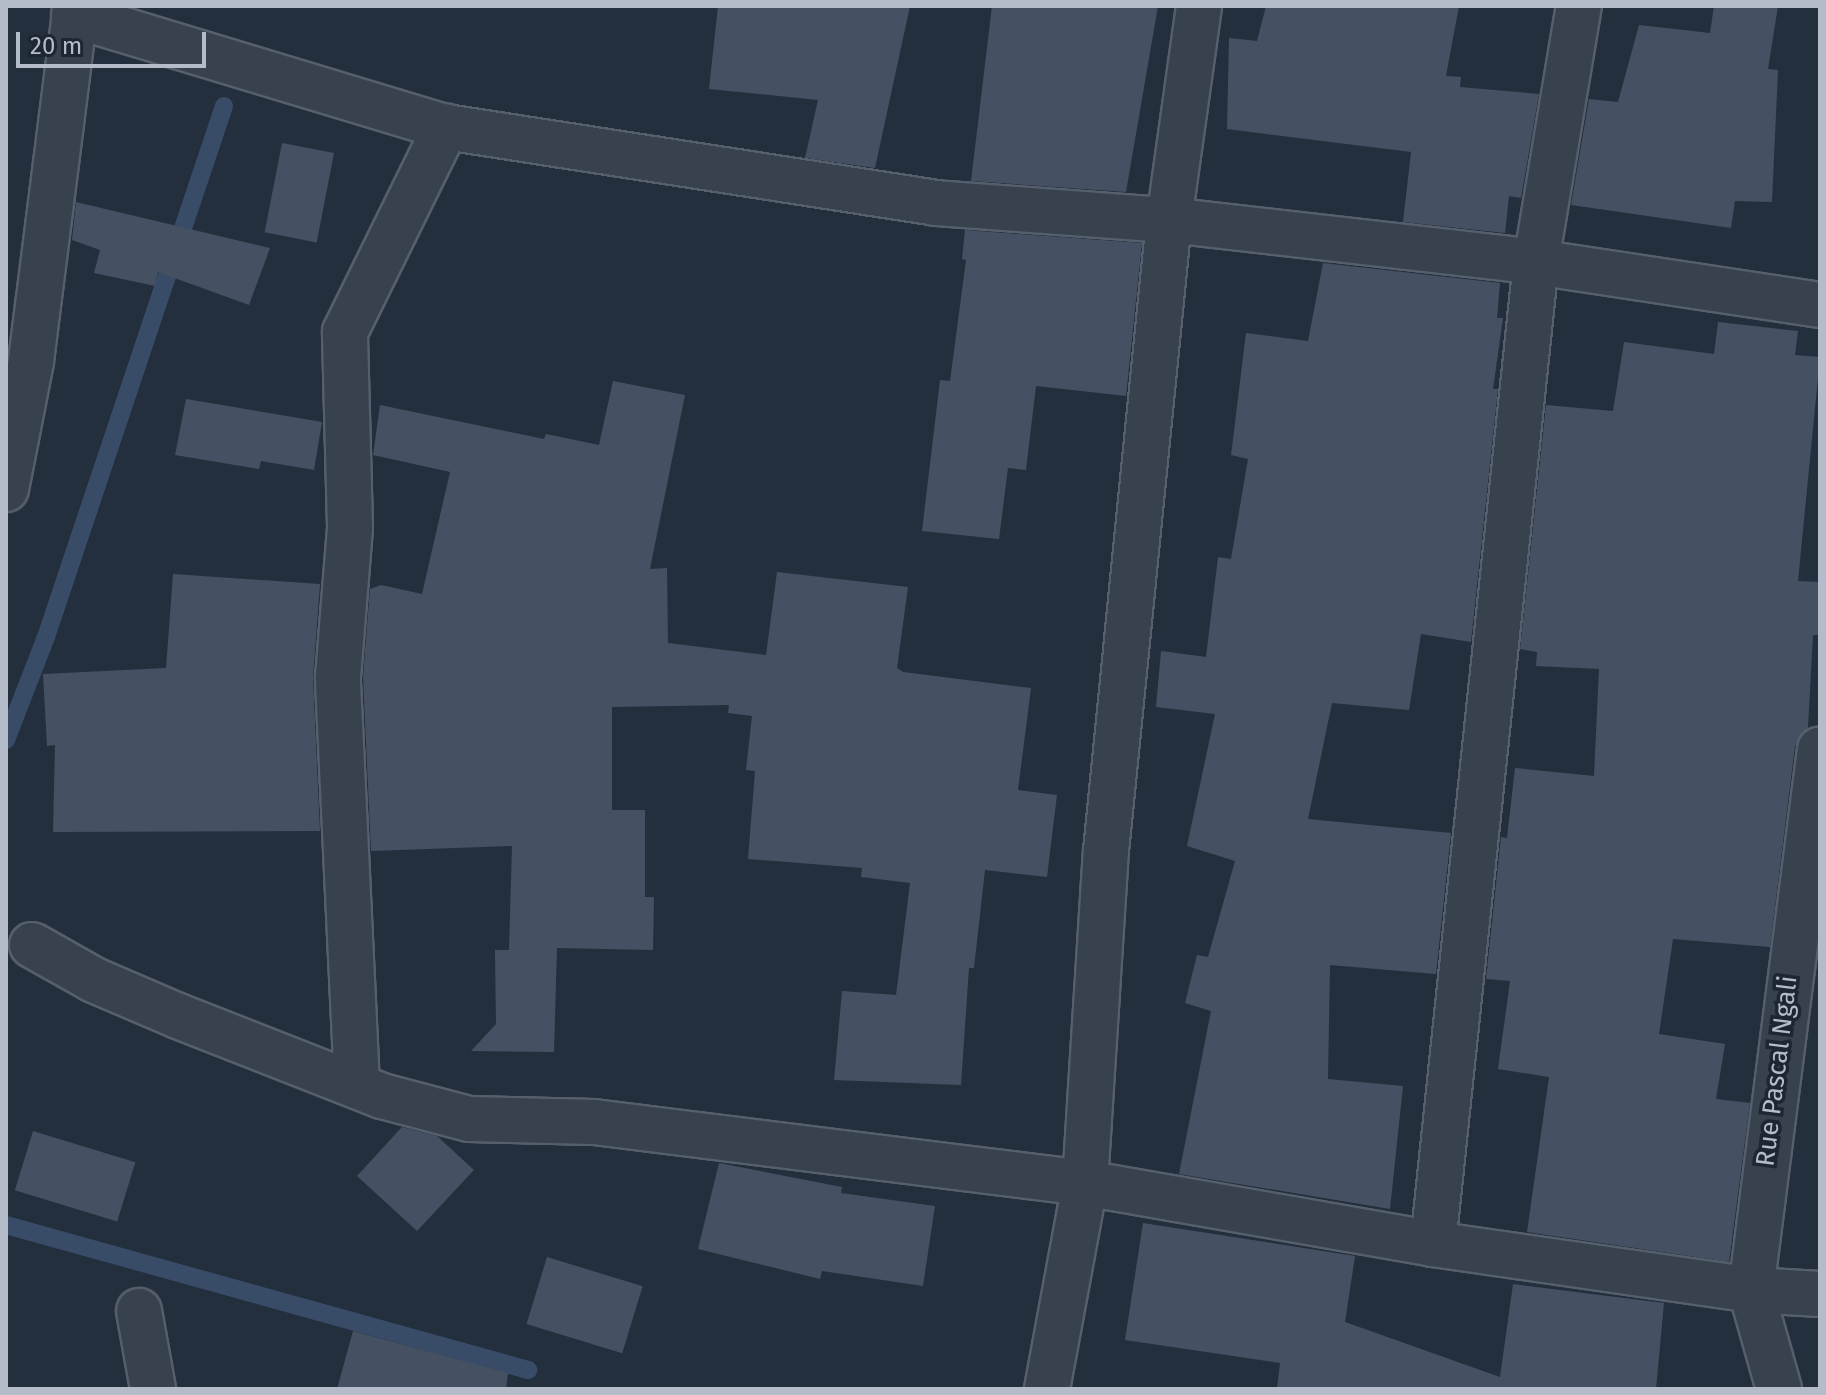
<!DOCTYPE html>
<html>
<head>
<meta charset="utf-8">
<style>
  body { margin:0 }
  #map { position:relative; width:1826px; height:1395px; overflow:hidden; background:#242f3e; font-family:"Fira Sans",sans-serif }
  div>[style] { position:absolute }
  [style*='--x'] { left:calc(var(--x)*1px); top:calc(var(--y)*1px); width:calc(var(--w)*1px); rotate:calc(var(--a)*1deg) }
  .stream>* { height:18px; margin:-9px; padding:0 9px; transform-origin:9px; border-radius:9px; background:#394c67 }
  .building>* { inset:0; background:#455162; transform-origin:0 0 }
  .roads { filter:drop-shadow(2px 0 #565f6c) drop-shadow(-2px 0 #565f6c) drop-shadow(0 2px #565f6c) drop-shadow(0 -2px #565f6c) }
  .minor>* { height:44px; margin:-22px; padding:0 22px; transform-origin:22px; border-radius:22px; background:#38414e }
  span { translate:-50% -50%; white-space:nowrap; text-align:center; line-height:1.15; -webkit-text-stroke:7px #1d2633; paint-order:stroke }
  .street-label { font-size:26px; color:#b4bcc9 }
  .frame { position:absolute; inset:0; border:8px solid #b4bcc9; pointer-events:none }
  .scale { position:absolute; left:16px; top:32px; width:190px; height:36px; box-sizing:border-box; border:4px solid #b4bcc9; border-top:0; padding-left:10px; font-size:24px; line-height:28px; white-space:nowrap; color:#b4bcc9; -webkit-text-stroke:6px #1d2633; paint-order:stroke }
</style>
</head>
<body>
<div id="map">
  <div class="stream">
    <div style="--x:6;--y:740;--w:110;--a:-68.8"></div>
    <div style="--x:46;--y:637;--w:560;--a:-71.47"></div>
    <div style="--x:6;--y:1225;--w:542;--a:15.52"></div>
  </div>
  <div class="building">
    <div style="clip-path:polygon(718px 6px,910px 6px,875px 168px,805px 158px,818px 100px,709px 89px)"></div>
    <div style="clip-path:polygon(992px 6px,1158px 6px,1126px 192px,971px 181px)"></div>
    <div style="clip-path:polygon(1266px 6px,1459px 6px,1446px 76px,1461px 77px,1460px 87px,1539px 94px,1521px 198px,1509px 196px,1505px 233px,1403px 222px,1411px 152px,1227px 129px,1229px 38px,1257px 41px)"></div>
    <div style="clip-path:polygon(1714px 6px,1778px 6px,1768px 69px,1778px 70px,1772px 202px,1735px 201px,1731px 228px,1571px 205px,1589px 99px,1618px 102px,1639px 25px,1710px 33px)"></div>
    <div style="left:282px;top:143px;width:53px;height:91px;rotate:11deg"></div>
    <div style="clip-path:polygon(76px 202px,270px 248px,249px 305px,158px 272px,155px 286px,94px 273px,100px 250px,72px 240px)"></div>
    <div style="clip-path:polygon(965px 230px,1142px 243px,1126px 396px,1036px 386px,1026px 470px,1008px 468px,999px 539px,922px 531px,940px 380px,950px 381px,966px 260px,962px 259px)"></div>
    <div style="clip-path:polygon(1323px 263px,1500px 283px,1497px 318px,1503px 318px,1493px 389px,1498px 389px,1471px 642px,1421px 634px,1409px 710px,1332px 703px,1308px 819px,1451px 833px,1436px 974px,1330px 965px,1328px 1079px,1403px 1086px,1390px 1209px,1179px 1174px,1211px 1011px,1185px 1003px,1197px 955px,1208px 957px,1235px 861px,1187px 846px,1215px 714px,1156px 707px,1161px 651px,1206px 657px,1218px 557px,1231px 559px,1248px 459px,1231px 455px,1246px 333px,1308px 341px)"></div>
    <div style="clip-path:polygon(1718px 322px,1798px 331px,1795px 355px,1820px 357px,1798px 581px,1820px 582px,1820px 635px,1813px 635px,1808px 727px,1795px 746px,1770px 947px,1673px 939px,1659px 1034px,1725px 1044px,1716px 1099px,1750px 1103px,1729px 1262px,1527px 1232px,1549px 1077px,1498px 1069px,1510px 981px,1486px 979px,1501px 837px,1507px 838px,1515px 768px,1594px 776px,1599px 669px,1536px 666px,1537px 652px,1520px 649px,1546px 405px,1613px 411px,1624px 342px,1714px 354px)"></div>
    <div style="clip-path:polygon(613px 381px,685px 395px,650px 569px,667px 568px,668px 643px,766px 655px,777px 572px,908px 587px,897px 668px,903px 672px,1031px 688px,1018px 790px,1057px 795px,1047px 877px,985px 870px,974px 968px,969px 968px,961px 1085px,834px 1080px,842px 991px,896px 995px,910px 883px,861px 877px,862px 868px,748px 859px,755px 771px,746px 770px,752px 716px,728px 713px,729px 705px,612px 707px,612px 810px,645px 810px,645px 897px,654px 897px,653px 950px,557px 948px,554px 1052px,471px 1051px,496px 1024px,495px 950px,509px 950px,512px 846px,371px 851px,363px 677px,370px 589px,381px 585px,422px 594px,450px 472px,373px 455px,380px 405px,544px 439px,546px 434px,599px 445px)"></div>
    <div style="clip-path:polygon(186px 399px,322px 422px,314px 470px,261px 461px,259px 469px,175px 455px)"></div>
    <div style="clip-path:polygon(173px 574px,320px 584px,313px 678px,320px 831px,53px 832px,55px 745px,47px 746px,43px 674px,166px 668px)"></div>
    <div style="clip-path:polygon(402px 1127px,437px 1136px,474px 1170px,417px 1231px,357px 1176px)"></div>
    <div style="left:33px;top:1131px;width:107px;height:62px;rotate:17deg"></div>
    <div style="clip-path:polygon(719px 1163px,842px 1187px,841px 1193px,935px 1206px,923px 1286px,822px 1271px,820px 1279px,698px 1249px)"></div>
    <div style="clip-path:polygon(1143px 1223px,1355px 1256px,1345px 1322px,1500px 1377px,1513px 1284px,1664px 1303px,1656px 1389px,1277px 1389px,1280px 1363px,1125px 1340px)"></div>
    <div style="left:547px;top:1257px;width:100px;height:70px;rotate:17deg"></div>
    <div style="clip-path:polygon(353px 1331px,508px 1373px,506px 1389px,337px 1389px)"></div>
  </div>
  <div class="roads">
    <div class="minor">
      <div style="--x:74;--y:15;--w:388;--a:16.8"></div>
      <div style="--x:446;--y:127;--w:495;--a:8.8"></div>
      <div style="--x:935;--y:203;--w:235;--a:4.2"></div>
      <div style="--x:1169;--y:220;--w:369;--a:6.5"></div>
      <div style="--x:1536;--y:262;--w:287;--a:8.6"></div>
      <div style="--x:6;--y:489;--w:130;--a:-78.9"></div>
      <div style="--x:31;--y:361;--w:358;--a:-82.8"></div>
      <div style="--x:32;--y:945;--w:71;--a:29.4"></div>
      <div style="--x:94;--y:980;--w:91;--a:23.2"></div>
      <div style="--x:178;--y:1016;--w:219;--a:21.4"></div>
      <div style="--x:382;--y:1096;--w:90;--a:14.8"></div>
      <div style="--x:469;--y:1119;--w:125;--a:1.4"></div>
      <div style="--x:594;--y:1122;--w:495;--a:7.1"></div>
      <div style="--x:1085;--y:1183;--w:353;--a:9.9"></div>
      <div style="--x:1433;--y:1244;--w:321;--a:8.2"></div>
      <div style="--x:1751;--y:1290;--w:69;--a:3.3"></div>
      <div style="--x:357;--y:1085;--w:408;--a:-92.7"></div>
      <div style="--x:338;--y:677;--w:150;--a:-85.4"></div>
      <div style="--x:350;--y:527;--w:195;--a:-91.5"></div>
      <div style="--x:345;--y:332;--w:229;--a:-63.8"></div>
      <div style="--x:1433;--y:1244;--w:987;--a:-84.01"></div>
      <div style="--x:1536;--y:262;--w:260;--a:-80.5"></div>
      <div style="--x:139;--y:1311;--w:79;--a:79.8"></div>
      <div style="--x:1047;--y:1389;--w:209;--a:-79.5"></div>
      <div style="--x:1085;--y:1183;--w:333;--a:-86.4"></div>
      <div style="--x:1106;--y:851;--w:634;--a:-84.3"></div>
      <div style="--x:1169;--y:220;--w:216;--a:-82"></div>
      <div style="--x:1779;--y:1389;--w:103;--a:-105.8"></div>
      <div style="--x:1751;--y:1290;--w:545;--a:-82.73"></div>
    </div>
  </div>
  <div class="street-label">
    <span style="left:1777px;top:1071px;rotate:-83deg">Rue Pascal Ngali</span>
  </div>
  <div class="frame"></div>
  <div class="scale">20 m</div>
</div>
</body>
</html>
